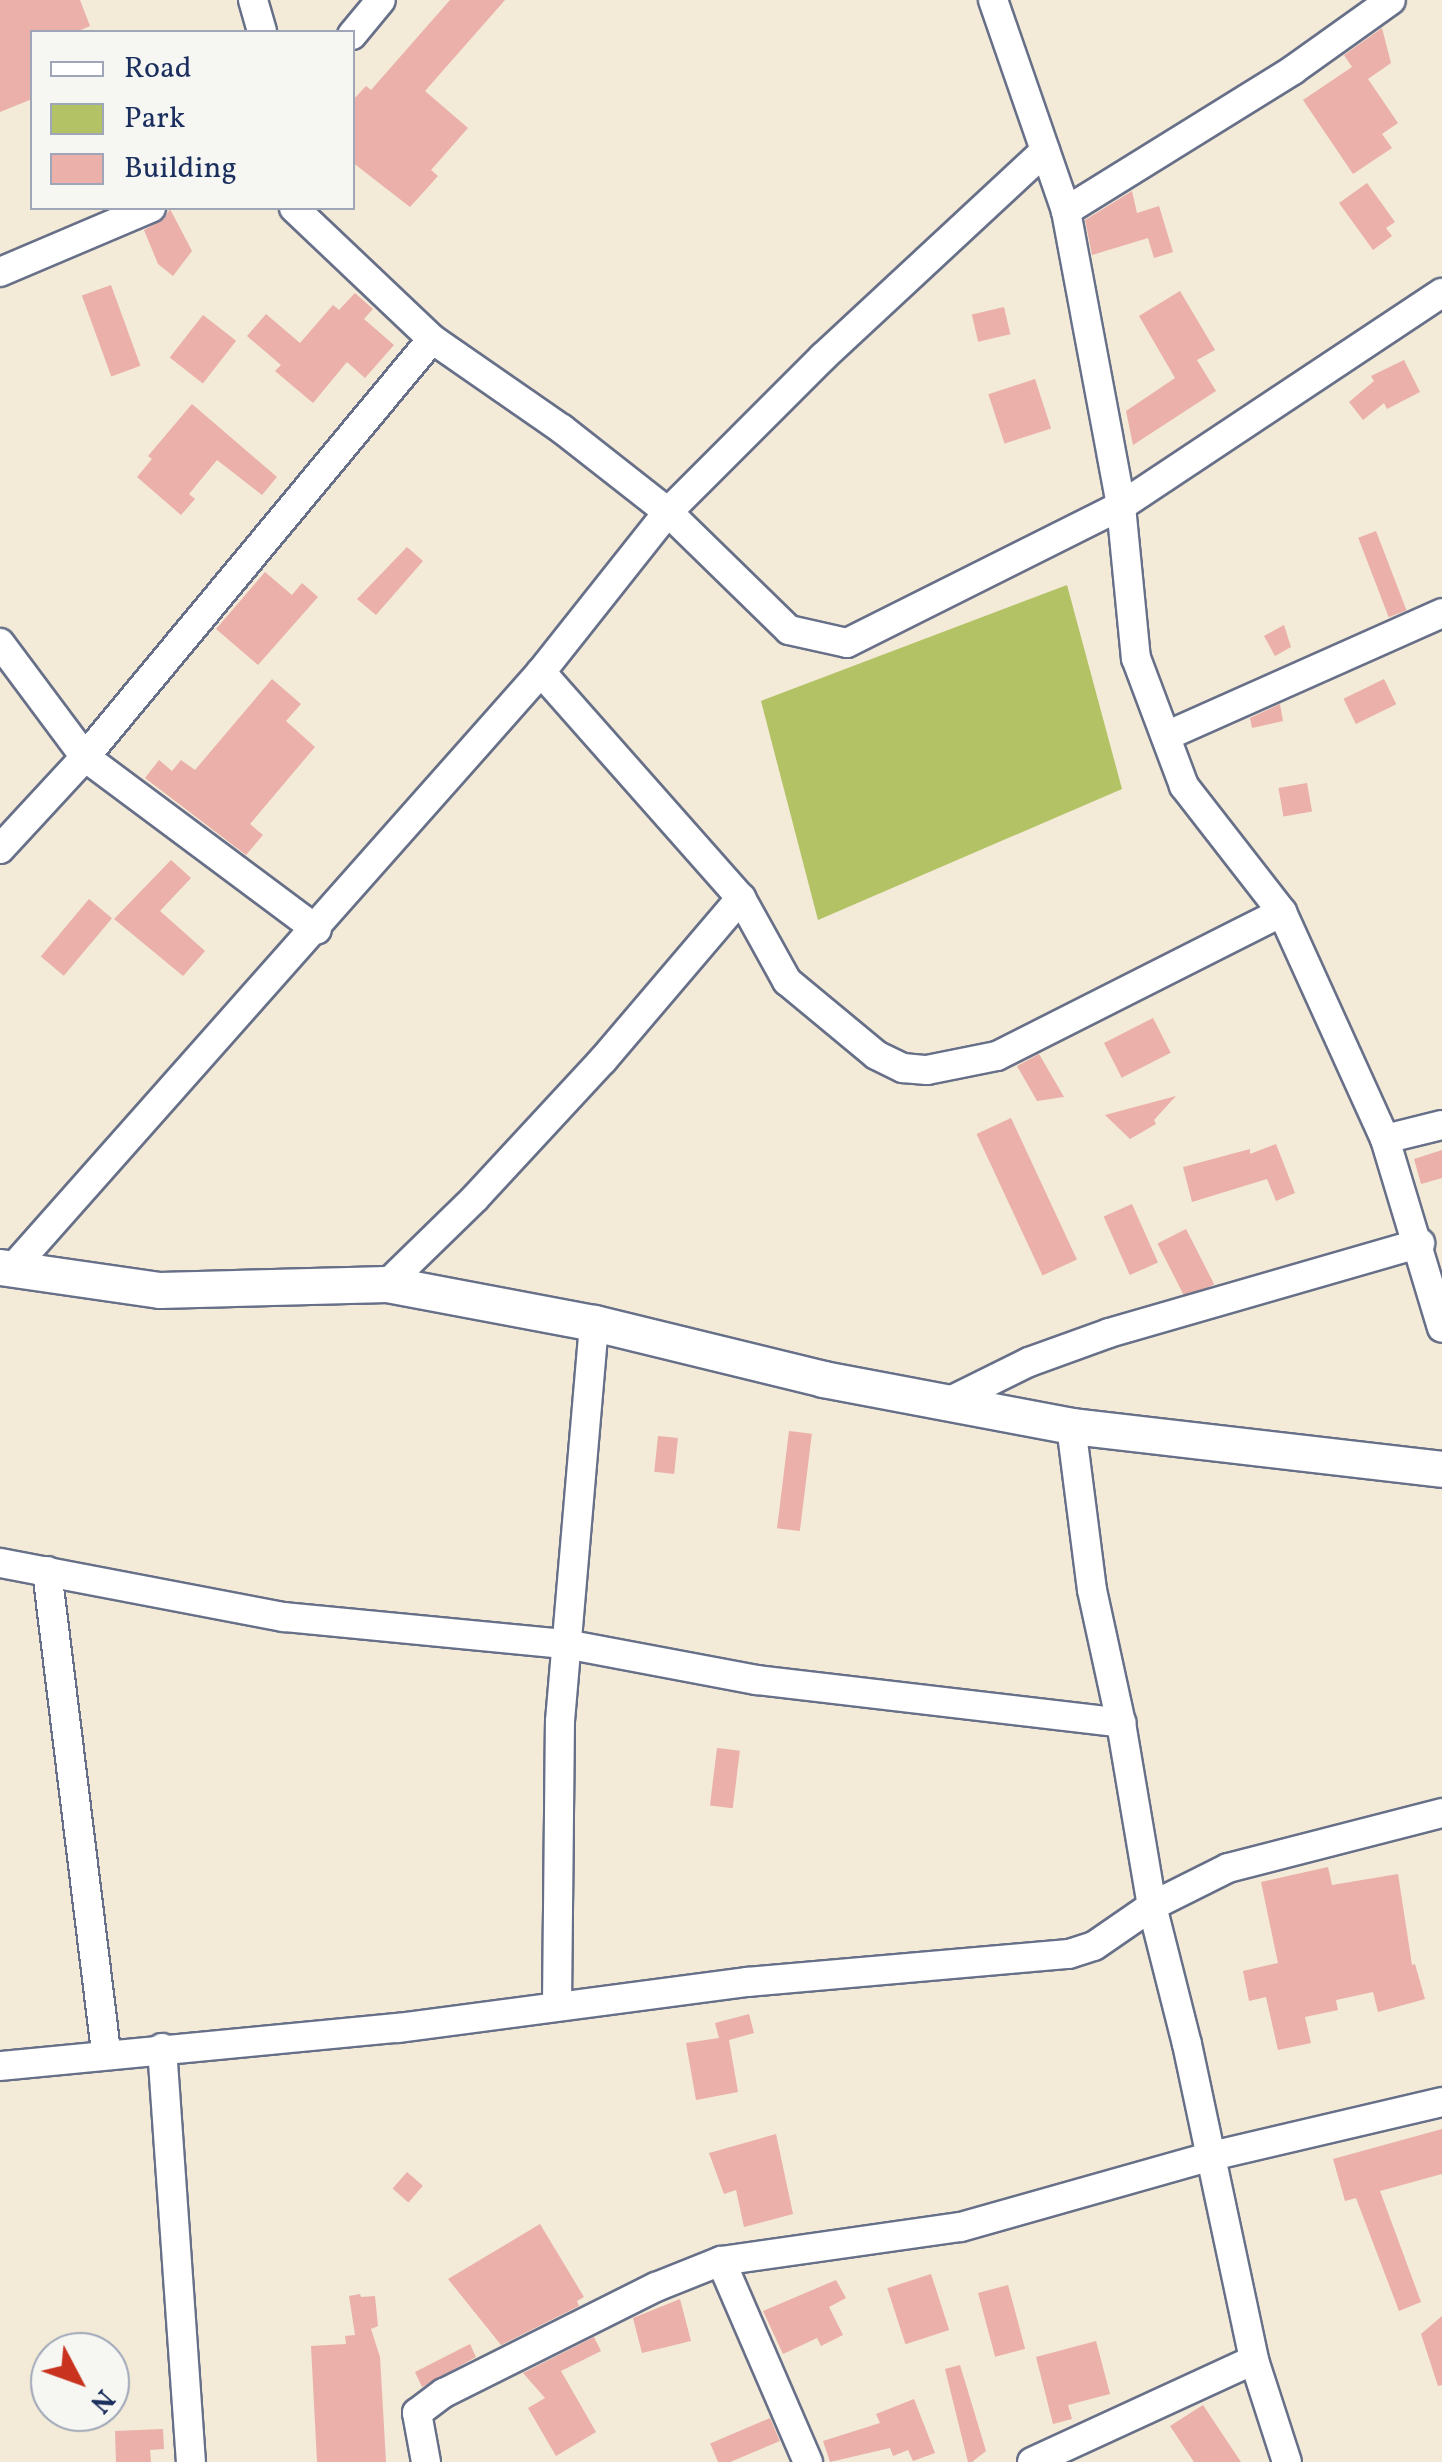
<!DOCTYPE html>
<html>
<head>
<meta charset="utf-8">
<style>
  body { margin:0 }
  #map { position:relative; width:1442px; height:2462px; overflow:hidden; background:#f3ead7; font-family:Vollkorn,serif }
  div>[style] { position:absolute }
  [style*='--x'] { left:calc(var(--x)*1px); top:calc(var(--y)*1px); width:calc(var(--w)*1px); rotate:calc(var(--a)*1deg) }
  .green>* { inset:0; background:#b3c265 }
  .building>* { inset:0; background:#eab0a9; transform-origin:0 0 }
  .roads { filter:drop-shadow(2px 0 #677088) drop-shadow(-2px 0 #677088) drop-shadow(0 2px #677088) drop-shadow(0 -2px #677088) }
  .minor>* { height:28px; margin:-14px; padding:0 14px; transform-origin:14px; border-radius:14px; background:#fff }
  .tertiary>* { height:35px; margin:-17.5px; padding:0 17.5px; transform-origin:17.5px; border-radius:17.5px; background:#fff }
  span { translate:-50% -50%; white-space:nowrap; text-align:center; line-height:1.15; -webkit-text-stroke:8px #f6f6f2; paint-order:stroke }
  .legend { position:absolute; left:30px; top:30px; width:325px; height:180px; box-sizing:border-box; background:#f6f6f2; border:2px solid #9ea6b7; margin:0; padding:12px 18px; list-style:none; font-size:30px; color:#1b2f5e }
  .legend li { display:flex; align-items:center; gap:20px; height:50px }
  .legend b { width:50px; border:2px solid #9ea6b7 }
  .north { position:absolute; left:30px; top:2332px; width:100px; height:100px; box-sizing:border-box; background:#f6f6f2; border:2px solid #9ea6b7; border-radius:50%; rotate:131deg; font-size:28px; font-weight:700; line-height:40px; text-align:center; color:#1b2f5e }
  .north::after { content:''; display:block; margin:auto; width:35px; height:45px; background:#c8321e; clip-path:polygon(50% 0,100% 100%,50% 72%,0 100%) }
</style>
</head>
<body>
<div id="map">
  <div class="green">
    <div style="clip-path:polygon(1067px 585px,1122px 789px,818px 920px,761px 701px)"></div>
  </div>
  <div class="building">
    <div style="clip-path:polygon(0 0,80px 0,90px 26px,76px 32px,32px 32px,32px 99px,0 112px)"></div>
    <div style="clip-path:polygon(450px 0,505px 0,425px 91px,468px 128px,431px 170px,438px 176px,410px 207px,352px 162px,352px 101px,366px 86px,371px 90px)"></div>
    <div style="clip-path:polygon(1382px 28px,1391px 63px,1368px 79px,1398px 123px,1382px 134px,1392px 148px,1353px 174px,1303px 100px,1352px 67px,1344px 55px)"></div>
    <div style="clip-path:polygon(1367px 183px,1395px 222px,1386px 228px,1392px 236px,1373px 250px,1339px 203px)"></div>
    <div style="clip-path:polygon(1132px 191px,1137px 213px,1159px 206px,1173px 252px,1154px 258px,1148px 238px,1092px 255px,1085px 220px)"></div>
    <div style="clip-path:polygon(170px 209px,192px 251px,173px 276px,158px 264px,144px 230px,164px 219px)"></div>
    <div style="left:111px;top:285px;width:86px;height:31px;rotate:70deg"></div>
    <div style="clip-path:polygon(1180px 291px,1215px 350px,1197px 360px,1216px 391px,1133px 445px,1126px 411px,1175px 378px,1139px 316px)"></div>
    <div style="clip-path:polygon(355px 293px,373px 309px,364px 319px,394px 345px,365px 378px,347px 362px,313px 403px,275px 371px,281px 365px,247px 336px,266px 314px,300px 343px,333px 305px,339px 310px)"></div>
    <div style="left:1004px;top:307px;width:28px;height:33px;rotate:77deg"></div>
    <div style="left:203px;top:315px;width:42px;height:54px;rotate:38deg"></div>
    <div style="clip-path:polygon(1404px 360px,1420px 392px,1387px 409px,1384px 403px,1363px 420px,1349px 402px,1374px 381px,1371px 376px)"></div>
    <div style="left:1035px;top:379px;width:52px;height:49px;rotate:72deg"></div>
    <div style="clip-path:polygon(192px 404px,277px 477px,262px 495px,217px 460px,189px 494px,195px 499px,181px 515px,137px 477px,152px 459px,148px 456px)"></div>
    <div style="left:1376px;top:531px;width:85px;height:19px;rotate:69deg"></div>
    <div style="clip-path:polygon(407px 547px,423px 561px,376px 615px,357px 599px)"></div>
    <div style="clip-path:polygon(265px 572px,292px 595px,302px 583px,318px 597px,258px 665px,216px 629px)"></div>
    <div style="clip-path:polygon(1284px 625px,1291px 647px,1275px 656px,1264px 636px)"></div>
    <div style="clip-path:polygon(272px 679px,301px 704px,286px 721px,315px 747px,250px 824px,263px 835px,246px 855px,145px 778px,159px 760px,172px 771px,181px 760px,195px 770px)"></div>
    <div style="left:1384px;top:679px;width:28px;height:45px;rotate:64deg"></div>
    <div style="clip-path:polygon(1280px 704px,1283px 721px,1252px 728px,1250px 718px)"></div>
    <div style="left:1307px;top:783px;width:29px;height:29px;rotate:80deg"></div>
    <div style="clip-path:polygon(171px 860px,191px 878px,160px 911px,205px 951px,183px 976px,114px 919px)"></div>
    <div style="left:89px;top:899px;width:30px;height:75px;rotate:40deg"></div>
    <div style="left:1153px;top:1018px;width:39px;height:55px;rotate:63deg"></div>
    <div style="clip-path:polygon(1039px 1054px,1064px 1097px,1037px 1101px,1017px 1066px)"></div>
    <div style="clip-path:polygon(1176px 1096px,1154px 1120px,1156px 1124px,1130px 1139px,1105px 1115px)"></div>
    <div style="left:1011px;top:1118px;width:156px;height:38px;rotate:65deg"></div>
    <div style="clip-path:polygon(1276px 1144px,1295px 1193px,1276px 1201px,1267px 1179px,1192px 1202px,1183px 1167px,1250px 1149px,1250px 1154px)"></div>
    <div style="clip-path:polygon(1442px 1150px,1442px 1178px,1421px 1184px,1414px 1159px)"></div>
    <div style="left:1132px;top:1204px;width:64px;height:31px;rotate:66deg"></div>
    <div style="left:1186px;top:1229px;width:62px;height:32px;rotate:63deg"></div>
    <div style="left:789px;top:1431px;width:23px;height:98px;rotate:7deg"></div>
    <div style="left:658px;top:1436px;width:20px;height:36px;rotate:6deg"></div>
    <div style="left:717px;top:1748px;width:23px;height:58px;rotate:7deg"></div>
    <div style="clip-path:polygon(1328px 1867px,1332px 1885px,1398px 1874px,1412px 1965px,1415px 1964px,1425px 1999px,1378px 2012px,1373px 1992px,1336px 2000px,1338px 2010px,1305px 2017px,1311px 2043px,1278px 2050px,1266px 1997px,1249px 2001px,1243px 1971px,1278px 1963px,1261px 1882px)"></div>
    <div style="clip-path:polygon(749px 2014px,754px 2033px,729px 2040px,738px 2092px,696px 2100px,686px 2043px,719px 2038px,715px 2023px)"></div>
    <div style="clip-path:polygon(1442px 2129px,1442px 2174px,1380px 2191px,1421px 2302px,1399px 2311px,1356px 2198px,1345px 2201px,1333px 2159px)"></div>
    <div style="clip-path:polygon(776px 2134px,793px 2214px,744px 2227px,736px 2190px,724px 2194px,709px 2153px)"></div>
    <div style="left:407px;top:2172px;width:21px;height:22px;rotate:41deg"></div>
    <div style="clip-path:polygon(540px 2224px,584px 2297px,577px 2301px,579px 2306px,501px 2345px,448px 2279px)"></div>
    <div style="left:931px;top:2274px;width:59px;height:46px;rotate:72deg"></div>
    <div style="clip-path:polygon(836px 2280px,846px 2298px,829px 2307px,843px 2335px,821px 2346px,817px 2338px,783px 2354px,763px 2311px)"></div>
    <div style="left:1008px;top:2285px;width:66px;height:31px;rotate:75deg"></div>
    <div style="clip-path:polygon(360px 2294px,361px 2297px,375px 2296px,378px 2326px,371px 2329px,380px 2357px,386px 2462px,317px 2462px,311px 2346px,346px 2344px,345px 2336px,355px 2335px,349px 2296px)"></div>
    <div style="clip-path:polygon(680px 2299px,691px 2341px,642px 2353px,633px 2318px)"></div>
    <div style="clip-path:polygon(1442px 2316px,1442px 2385px,1438px 2386px,1421px 2334px)"></div>
    <div style="clip-path:polygon(594px 2337px,601px 2351px,561px 2371px,596px 2432px,556px 2456px,528px 2408px,545px 2398px,523px 2373px)"></div>
    <div style="clip-path:polygon(1096px 2341px,1110px 2394px,1068px 2405px,1072px 2419px,1053px 2424px,1036px 2357px)"></div>
    <div style="clip-path:polygon(470px 2344px,476px 2357px,422px 2387px,415px 2372px)"></div>
    <div style="clip-path:polygon(960px 2365px,986px 2451px,972px 2462px,968px 2462px,945px 2369px)"></div>
    <div style="clip-path:polygon(914px 2399px,935px 2453px,913px 2461px,908px 2450px,893px 2456px,890px 2448px,830px 2462px,823px 2441px,880px 2423px,876px 2414px)"></div>
    <div style="clip-path:polygon(1203px 2405px,1241px 2462px,1194px 2462px,1170px 2426px)"></div>
    <div style="left:770px;top:2418px;width:25px;height:65px;rotate:67deg"></div>
    <div style="clip-path:polygon(163px 2429px,164px 2449px,150px 2450px,151px 2462px,116px 2462px,115px 2431px)"></div>
  </div>
  <div class="roads">
    <div class="minor">
      <div style="--x:253;--y:0;--w:33;--a:74"></div>
      <div style="--x:993;--y:0;--w:223;--a:70.9"></div>
      <div style="--x:1066;--y:211;--w:300;--a:79.4"></div>
      <div style="--x:1121;--y:506;--w:153;--a:84.4"></div>
      <div style="--x:1136;--y:658;--w:137;--a:69.4"></div>
      <div style="--x:1184;--y:786;--w:160;--a:52.1"></div>
      <div style="--x:1282;--y:912;--w:249;--a:65.6"></div>
      <div style="--x:1385;--y:1139;--w:197;--a:73.2"></div>
      <div style="--x:352;--y:35;--w:45;--a:-50.4"></div>
      <div style="--x:294;--y:208;--w:190;--a:43.5"></div>
      <div style="--x:432;--y:339;--w:158;--a:34.7"></div>
      <div style="--x:562;--y:429;--w:135;--a:38.1"></div>
      <div style="--x:668;--y:512;--w:169;--a:44.3"></div>
      <div style="--x:789;--y:630;--w:59;--a:12.6"></div>
      <div style="--x:847;--y:643;--w:306;--a:-26.6"></div>
      <div style="--x:1121;--y:506;--w:385;--a:-33.6"></div>
      <div style="--x:1066;--y:211;--w:267;--a:-31.8"></div>
      <div style="--x:1293;--y:70;--w:120;--a:-35.5"></div>
      <div style="--x:0;--y:272;--w:164;--a:-23"></div>
      <div style="--x:0;--y:643;--w:142;--a:53.3"></div>
      <div style="--x:85;--y:757;--w:289;--a:36.7"></div>
      <div style="--x:541;--y:672;--w:302;--a:48.5"></div>
      <div style="--x:741;--y:898;--w:95;--a:61"></div>
      <div style="--x:787;--y:981;--w:116;--a:39.7"></div>
      <div style="--x:876;--y:1055;--w:30;--a:26"></div>
      <div style="--x:903;--y:1068;--w:24;--a:5"></div>
      <div style="--x:927;--y:1070;--w:71;--a:-11.3"></div>
      <div style="--x:997;--y:1056;--w:319;--a:-26.8"></div>
      <div style="--x:1166;--y:736;--w:302;--a:-24"></div>
      <div style="--x:0;--y:849;--w:125;--a:-47.3"></div>
      <div style="--x:85;--y:757;--w:543;--a:-50.3"></div>
      <div style="--x:1385;--y:1139;--w:59;--a:-13.8"></div>
      <div style="--x:11;--y:1270;--w:799;--a:-48.45"></div>
      <div style="--x:541;--y:672;--w:204;--a:-51.6"></div>
      <div style="--x:668;--y:512;--w:219;--a:-45"></div>
      <div style="--x:823;--y:357;--w:303;--a:-42.9"></div>
      <div style="--x:387;--y:1284;--w:124;--a:-44.3"></div>
      <div style="--x:476;--y:1197;--w:187;--a:-47.2"></div>
      <div style="--x:603;--y:1060;--w:213;--a:-49.6"></div>
      <div style="--x:946;--y:1403;--w:93;--a:-26.3"></div>
      <div style="--x:1029;--y:1362;--w:85;--a:-19.9"></div>
      <div style="--x:1109;--y:1333;--w:324;--a:-16.1"></div>
      <div style="--x:1071;--y:1426;--w:165;--a:82.7"></div>
      <div style="--x:1092;--y:1590;--w:136;--a:77.7"></div>
      <div style="--x:1121;--y:1723;--w:186;--a:80.4"></div>
      <div style="--x:1152;--y:1906;--w:142;--a:75.8"></div>
      <div style="--x:1187;--y:2044;--w:323;--a:78"></div>
      <div style="--x:1254;--y:2360;--w:107;--a:72.1"></div>
      <div style="--x:0;--y:1563;--w:289;--a:10.8"></div>
      <div style="--x:284;--y:1617;--w:283;--a:5.5"></div>
      <div style="--x:566;--y:1644;--w:194;--a:10.7"></div>
      <div style="--x:757;--y:1680;--w:367;--a:6.7"></div>
      <div style="--x:47;--y:1571;--w:487;--a:83"></div>
      <div style="--x:557;--y:2005;--w:284;--a:-89.4"></div>
      <div style="--x:560;--y:1721;--w:399;--a:-85.1"></div>
      <div style="--x:162;--y:2048;--w:415;--a:86"></div>
      <div style="--x:0;--y:2066;--w:400;--a:-5.5"></div>
      <div style="--x:398;--y:2028;--w:352;--a:-7.5"></div>
      <div style="--x:747;--y:1982;--w:323;--a:-5"></div>
      <div style="--x:1069;--y:1954;--w:26;--a:-18"></div>
      <div style="--x:1094;--y:1946;--w:70;--a:-34.6"></div>
      <div style="--x:1152;--y:1906;--w:85;--a:-26.6"></div>
      <div style="--x:1228;--y:1868;--w:221;--a:-14.4"></div>
      <div style="--x:721;--y:2261;--w:219;--a:66.6"></div>
      <div style="--x:426;--y:2462;--w:50;--a:-100.4"></div>
      <div style="--x:417;--y:2413;--w:34;--a:-37"></div>
      <div style="--x:444;--y:2393;--w:237;--a:-26.6"></div>
      <div style="--x:656;--y:2287;--w:70;--a:-21.8"></div>
      <div style="--x:721;--y:2261;--w:242;--a:-8.1"></div>
      <div style="--x:961;--y:2227;--w:261;--a:-15.8"></div>
      <div style="--x:1212;--y:2156;--w:236;--a:-13.2"></div>
      <div style="--x:1032;--y:2462;--w:244;--a:-24.7"></div>
    </div>
    <div class="tertiary">
      <div style="--x:0;--y:1267;--w:161;--a:8.2"></div>
      <div style="--x:159;--y:1290;--w:228;--a:-1.5"></div>
      <div style="--x:387;--y:1284;--w:211;--a:10.7"></div>
      <div style="--x:594;--y:1323;--w:236;--a:13.7"></div>
      <div style="--x:823;--y:1379;--w:252;--a:10.7"></div>
      <div style="--x:1071;--y:1426;--w:373;--a:6.6"></div>
    </div>
  </div>
  <ul class="legend">
  <li><b style="height:12px;background:#fff"></b>Road</li>
  <li><b style="height:28px;background:#b3c265"></b>Park</li>
  <li><b style="height:28px;background:#eab0a9"></b>Building</li>
  </ul>
  <div class="north">N</div>
</div>
</body>
</html>
